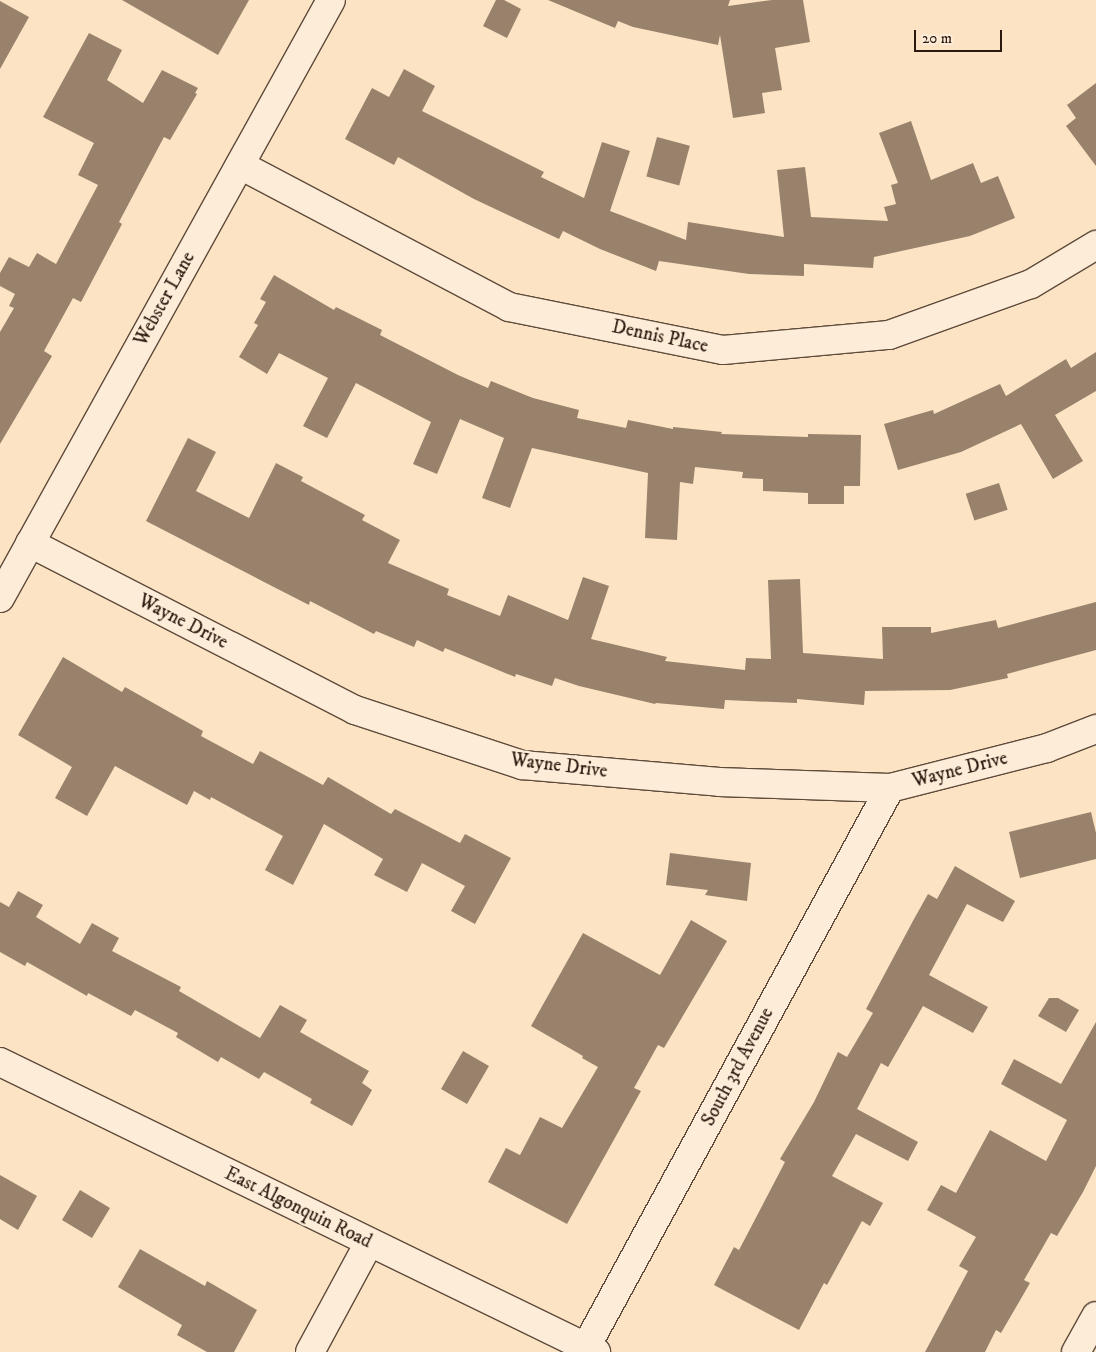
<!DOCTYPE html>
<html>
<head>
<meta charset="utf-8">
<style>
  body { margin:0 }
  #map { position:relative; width:1096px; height:1352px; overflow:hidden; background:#fce3c3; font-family:"IM FELL DW Pica",serif }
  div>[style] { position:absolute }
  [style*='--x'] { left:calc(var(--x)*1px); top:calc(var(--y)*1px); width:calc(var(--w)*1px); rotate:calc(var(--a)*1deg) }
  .building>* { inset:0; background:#98826c; transform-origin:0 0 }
  .roads { filter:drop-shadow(1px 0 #5f4b3b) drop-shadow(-1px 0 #5f4b3b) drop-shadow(0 1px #5f4b3b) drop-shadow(0 -1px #5f4b3b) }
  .minor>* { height:28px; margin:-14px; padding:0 14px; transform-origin:14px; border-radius:14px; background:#fdedd8 }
  .tertiary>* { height:28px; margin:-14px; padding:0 14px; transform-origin:14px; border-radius:14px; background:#fdedd8 }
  span { translate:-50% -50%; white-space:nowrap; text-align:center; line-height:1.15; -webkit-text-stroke:4.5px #fdedd8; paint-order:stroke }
  .street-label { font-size:19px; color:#2b180e }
  .scale { position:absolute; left:914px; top:30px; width:88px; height:22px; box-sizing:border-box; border:2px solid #2b180e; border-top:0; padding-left:6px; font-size:15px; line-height:18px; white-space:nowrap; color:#2b180e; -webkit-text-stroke:4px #fdedd8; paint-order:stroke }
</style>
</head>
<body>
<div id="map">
  <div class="building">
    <div style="clip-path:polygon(122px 0,249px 0,218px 55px)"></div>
    <div style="clip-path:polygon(496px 0,504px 0,521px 9px,507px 38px,483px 26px)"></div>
    <div style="clip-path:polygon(548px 0,730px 0,728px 6px,772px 0,803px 0,810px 42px,775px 48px,782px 90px,762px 93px,765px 113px,733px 118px,720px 35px,718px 45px,633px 27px,618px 21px,615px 28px)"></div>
    <div style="clip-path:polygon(0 1px,29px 17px,0 69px)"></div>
    <div style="clip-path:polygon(89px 33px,122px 50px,107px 80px,143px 103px,162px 70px,198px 88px,195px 93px,197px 94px,170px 140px,164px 137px,119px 222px,122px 224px,81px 302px,73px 298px,44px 351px,52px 356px,0 444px,0 332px,14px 308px,9px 306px,15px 294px,0 286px,0 273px,9px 257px,29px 267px,37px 253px,56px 264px,98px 185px,78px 175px,94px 143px,43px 117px)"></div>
    <div style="clip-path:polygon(404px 69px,435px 86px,422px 111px,544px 172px,541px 177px,584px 198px,602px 142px,630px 151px,610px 211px,686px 240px,688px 222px,784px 237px,777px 170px,805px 167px,811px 217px,888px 221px,884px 207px,896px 204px,891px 185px,898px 183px,879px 133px,911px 121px,931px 180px,973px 163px,981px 183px,998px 176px,1015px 218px,970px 236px,874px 257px,873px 268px,804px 264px,804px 276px,749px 274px,659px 261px,656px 271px,600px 249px,563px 231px,559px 239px,474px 199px,398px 157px,394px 165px,345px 139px,372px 88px,389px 97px)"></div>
    <div style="clip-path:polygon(1096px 83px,1096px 166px,1066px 126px,1076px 118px,1067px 105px)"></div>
    <div style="left:657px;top:137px;width:34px;height:41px;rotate:15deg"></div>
    <div style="clip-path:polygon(274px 275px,334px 310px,336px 307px,382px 330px,380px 335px,458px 375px,488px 388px,491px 381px,533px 398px,579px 410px,577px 418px,626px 428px,628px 420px,673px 429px,673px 427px,722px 432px,721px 434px,808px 437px,808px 434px,861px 435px,860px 486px,844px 486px,844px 504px,808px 504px,808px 493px,763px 491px,763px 479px,742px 478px,743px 472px,695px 467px,693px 484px,680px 482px,677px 540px,645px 538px,648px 473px,532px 448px,510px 508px,482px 498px,504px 438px,460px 419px,437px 474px,413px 464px,431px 422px,356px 383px,327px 438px,303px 426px,328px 378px,279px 353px,267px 374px,239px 357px,258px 325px,254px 323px,266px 302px,260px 299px)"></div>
    <div style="clip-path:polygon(1096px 352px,1096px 391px,1055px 415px,1083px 461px,1053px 479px,1021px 424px,961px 452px,898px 470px,884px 424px,933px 410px,934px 414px,1000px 384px,1006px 396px,1066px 359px,1071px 368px)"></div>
    <div style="clip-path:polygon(188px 438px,216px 452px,196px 491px,249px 518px,276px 463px,303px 477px,301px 481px,365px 515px,362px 520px,400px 540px,388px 563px,449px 589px,447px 595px,500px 616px,508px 595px,568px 620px,583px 577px,609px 586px,591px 639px,667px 657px,665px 661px,745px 670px,746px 658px,771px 659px,768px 580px,800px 579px,803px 653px,883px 659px,882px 627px,931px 627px,931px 633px,996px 620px,998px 628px,1096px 602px,1096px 650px,1007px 674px,1008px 678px,950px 690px,865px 691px,864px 705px,797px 699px,797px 703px,725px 700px,724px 709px,656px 703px,655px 704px,579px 686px,555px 678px,552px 686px,516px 674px,515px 677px,445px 648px,443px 652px,417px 640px,414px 647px,376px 631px,374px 634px,310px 601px,309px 605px,264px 582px,146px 521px)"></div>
    <div style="left:999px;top:483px;width:28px;height:35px;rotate:72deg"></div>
    <div style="clip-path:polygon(63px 657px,122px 692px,125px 687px,203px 731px,201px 736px,253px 764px,260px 751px,323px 785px,328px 777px,391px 814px,395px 809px,460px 843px,465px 834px,511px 858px,475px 924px,451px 911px,465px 886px,422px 863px,407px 892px,374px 875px,383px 859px,324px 824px,293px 885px,265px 870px,283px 836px,211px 797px,210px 800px,194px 791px,187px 805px,115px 766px,87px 816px,55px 798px,72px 767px,18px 735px)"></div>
    <div style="clip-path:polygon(1091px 812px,1096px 833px,1096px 859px,1020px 878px,1009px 832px)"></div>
    <div style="clip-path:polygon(670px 853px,751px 863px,747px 901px,705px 895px,708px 890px,666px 885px)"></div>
    <div style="clip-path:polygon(955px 866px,1015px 901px,1003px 922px,967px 904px,929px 975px,988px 1007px,973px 1033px,923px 1006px,888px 1067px,881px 1063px,857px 1109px,918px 1142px,908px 1161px,856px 1134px,832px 1176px,883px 1203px,870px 1226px,862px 1221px,827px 1285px,824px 1283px,799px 1330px,714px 1285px,734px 1247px,739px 1250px,785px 1162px,780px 1159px,814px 1102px,838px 1052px,847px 1057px,873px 1013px,866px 1009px,914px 919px,928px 894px,937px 899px)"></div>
    <div style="clip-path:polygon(18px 891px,43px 905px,36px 917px,80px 944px,92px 923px,119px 938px,112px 951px,181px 987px,179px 991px,260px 1038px,280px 1005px,307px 1020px,300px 1032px,369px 1071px,362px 1083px,372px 1090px,352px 1126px,310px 1103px,312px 1099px,264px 1072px,259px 1079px,221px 1057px,218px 1062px,176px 1037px,178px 1033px,135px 1010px,131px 1016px,88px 993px,87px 996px,27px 962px,25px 966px,0 952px,0 902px,9px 907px)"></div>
    <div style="clip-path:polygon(691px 920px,727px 941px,664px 1048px,658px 1045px,634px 1088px,641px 1091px,567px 1224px,488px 1182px,506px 1148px,520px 1155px,540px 1117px,562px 1128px,598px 1067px,582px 1058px,583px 1056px,531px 1026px,583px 933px,660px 975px)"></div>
    <div style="clip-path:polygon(1049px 998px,1058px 998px,1079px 1010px,1066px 1032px,1038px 1016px)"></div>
    <div style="clip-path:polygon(1096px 1022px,1096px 1166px,1083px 1192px,1057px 1236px,1051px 1233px,1024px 1280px,1030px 1283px,1001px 1333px,996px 1330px,985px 1352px,925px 1352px,968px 1271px,959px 1266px,976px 1237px,927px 1210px,941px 1185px,956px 1193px,990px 1130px,1046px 1161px,1067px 1120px,1001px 1084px,1014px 1059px,1061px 1084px)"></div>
    <div style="left:463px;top:1051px;width:30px;height:44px;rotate:30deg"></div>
    <div style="clip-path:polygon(0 1175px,37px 1196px,18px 1230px,0 1219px)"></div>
    <div style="left:80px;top:1190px;width:35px;height:35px;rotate:31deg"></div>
    <div style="clip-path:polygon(140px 1249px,205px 1286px,207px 1281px,257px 1310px,234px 1352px,207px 1352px,177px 1335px,182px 1325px,118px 1287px)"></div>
  </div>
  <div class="roads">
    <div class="minor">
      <div style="--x:240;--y:165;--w:304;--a:27.8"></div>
      <div style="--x:509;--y:307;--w:218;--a:11.4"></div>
      <div style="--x:723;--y:350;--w:167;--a:-5.2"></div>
      <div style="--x:889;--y:335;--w:151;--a:-19.8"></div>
      <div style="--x:1031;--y:284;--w:76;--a:-31"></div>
      <div style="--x:30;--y:543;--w:365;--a:27.2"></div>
      <div style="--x:355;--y:710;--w:176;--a:18.2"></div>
      <div style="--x:522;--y:765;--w:198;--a:4.9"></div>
      <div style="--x:719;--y:782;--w:171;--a:2"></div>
      <div style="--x:890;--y:788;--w:162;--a:-14.3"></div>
      <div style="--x:1047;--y:748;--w:53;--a:-21.2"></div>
      <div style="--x:0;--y:598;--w:683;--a:-61.03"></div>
      <div style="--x:586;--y:1347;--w:636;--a:-61.46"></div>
      <div style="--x:310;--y:1352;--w:124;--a:-61.6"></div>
      <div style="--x:1076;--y:1352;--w:41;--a:-60.9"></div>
    </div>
    <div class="tertiary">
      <div style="--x:0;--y:1062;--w:663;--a:25.95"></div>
    </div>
  </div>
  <div class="street-label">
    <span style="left:165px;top:299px;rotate:-61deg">Webster Lane</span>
    <span style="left:660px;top:337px;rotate:12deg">Dennis Place</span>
    <span style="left:183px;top:622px;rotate:27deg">Wayne Drive</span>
    <span style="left:559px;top:766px;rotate:7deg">Wayne Drive</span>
    <span style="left:960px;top:770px;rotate:-14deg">Wayne Drive</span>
    <span style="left:738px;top:1067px;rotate:-62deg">South 3rd Avenue</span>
    <span style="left:298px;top:1208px;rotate:26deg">East Algonquin Road</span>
  </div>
  <div class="scale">20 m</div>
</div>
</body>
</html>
